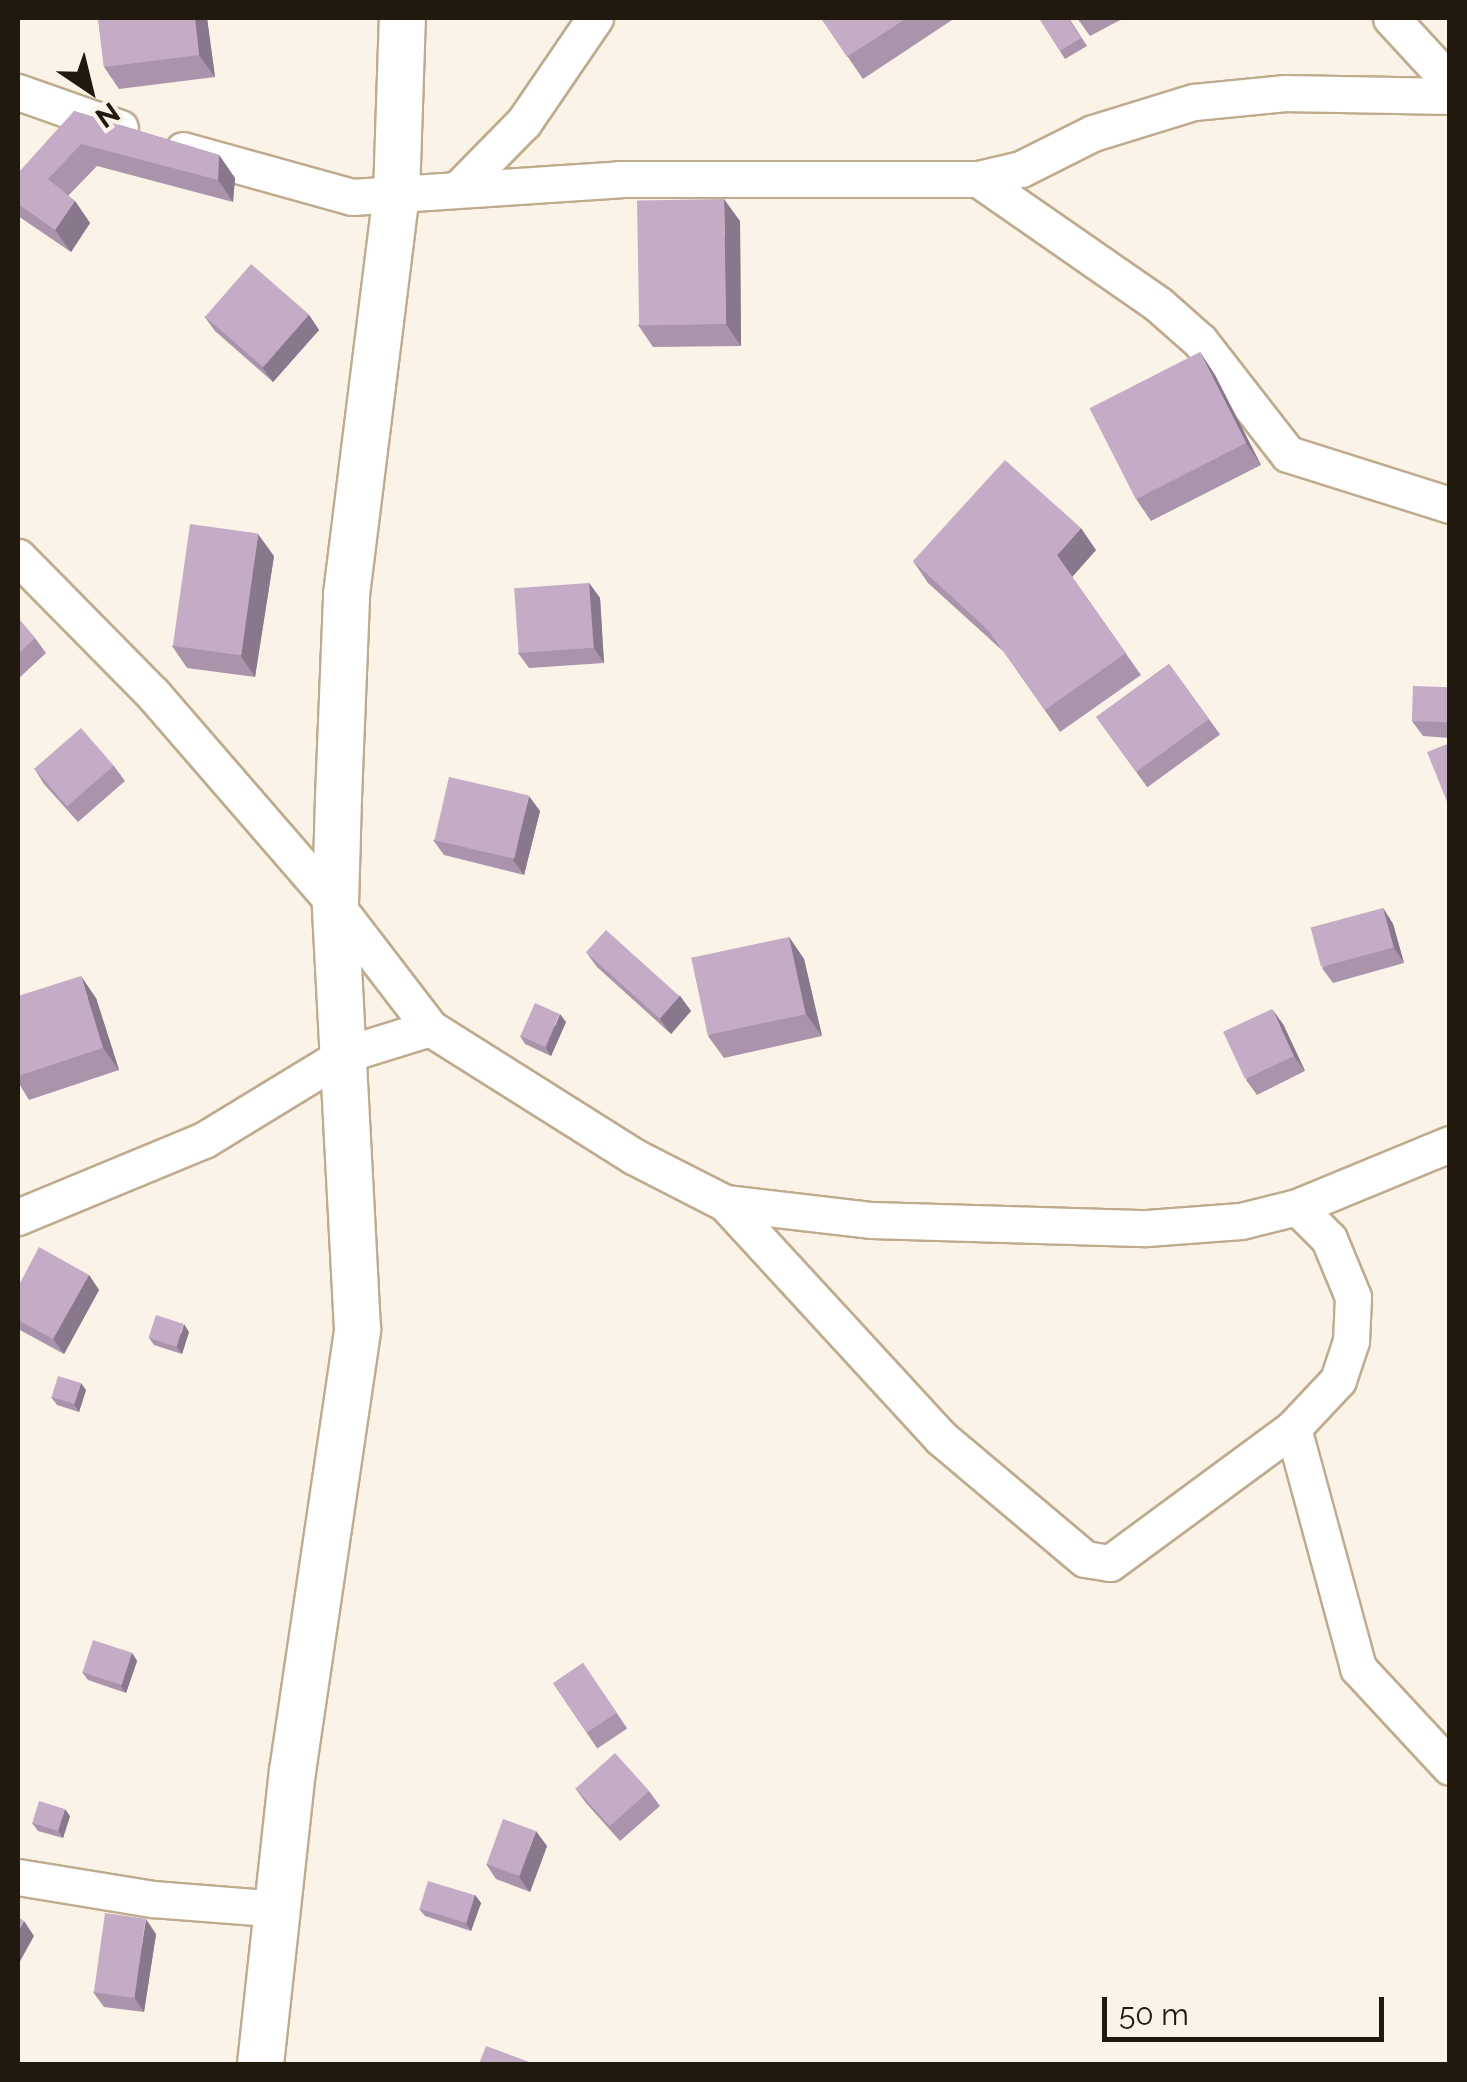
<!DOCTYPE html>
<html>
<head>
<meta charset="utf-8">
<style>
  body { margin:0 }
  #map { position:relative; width:1467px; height:2082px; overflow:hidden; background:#fbf3e7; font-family:Raleway,sans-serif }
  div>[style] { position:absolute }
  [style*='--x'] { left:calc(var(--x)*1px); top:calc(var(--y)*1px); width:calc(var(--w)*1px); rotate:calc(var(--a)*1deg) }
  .roads { filter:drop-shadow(2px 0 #bfab8e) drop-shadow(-2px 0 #bfab8e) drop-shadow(0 2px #bfab8e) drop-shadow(0 -2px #bfab8e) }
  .minor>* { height:35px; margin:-17.5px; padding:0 17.5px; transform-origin:17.5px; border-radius:17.5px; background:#fff }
  .tertiary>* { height:45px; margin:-22.5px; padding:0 22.5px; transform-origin:22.5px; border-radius:22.5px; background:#fff }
  .wall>* { inset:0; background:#a994ab; transform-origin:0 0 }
  .shaded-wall>* { inset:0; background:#89788b }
  .building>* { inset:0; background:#c4acc7; transform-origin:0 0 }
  span { translate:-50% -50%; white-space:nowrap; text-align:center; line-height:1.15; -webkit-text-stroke:10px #fbf3e7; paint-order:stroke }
  .frame { position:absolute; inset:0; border:20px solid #21190e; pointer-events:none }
  .north { position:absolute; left:40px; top:40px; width:100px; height:100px; -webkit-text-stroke:8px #fbf3e7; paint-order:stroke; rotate:145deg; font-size:28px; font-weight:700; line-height:40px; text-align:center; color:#21190e }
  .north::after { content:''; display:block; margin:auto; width:35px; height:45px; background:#21190e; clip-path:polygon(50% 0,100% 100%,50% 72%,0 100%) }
  .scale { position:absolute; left:1102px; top:1997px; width:282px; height:45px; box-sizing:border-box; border:5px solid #21190e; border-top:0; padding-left:12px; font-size:30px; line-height:35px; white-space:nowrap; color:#21190e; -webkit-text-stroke:8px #fbf3e7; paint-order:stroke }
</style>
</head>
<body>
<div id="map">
  <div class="roads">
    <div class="minor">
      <div style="--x:1391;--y:18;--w:87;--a:47.3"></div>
      <div style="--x:18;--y:92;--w:108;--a:19.4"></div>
      <div style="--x:183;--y:150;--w:175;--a:15.5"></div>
      <div style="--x:352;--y:197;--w:269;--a:-3.8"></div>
      <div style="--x:620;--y:179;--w:358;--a:0"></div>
      <div style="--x:978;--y:179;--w:44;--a:-13.1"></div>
      <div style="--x:1021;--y:169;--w:80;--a:-26.6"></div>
      <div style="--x:1093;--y:133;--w:106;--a:-17.1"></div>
      <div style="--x:1194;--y:102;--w:92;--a:-5.6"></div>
      <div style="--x:1286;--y:93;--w:164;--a:1"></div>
      <div style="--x:978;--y:179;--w:219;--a:34.8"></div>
      <div style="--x:1158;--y:304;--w:56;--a:41.4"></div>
      <div style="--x:1200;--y:341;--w:143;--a:52.1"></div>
      <div style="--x:1288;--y:454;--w:170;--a:17.5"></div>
      <div style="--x:461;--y:186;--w:90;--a:-45.5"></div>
      <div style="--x:524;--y:122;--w:126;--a:-55.7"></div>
      <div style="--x:18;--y:557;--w:192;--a:45.4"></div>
      <div style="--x:153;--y:694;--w:278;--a:49.1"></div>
      <div style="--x:335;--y:904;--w:156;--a:52.5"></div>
      <div style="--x:430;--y:1028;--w:240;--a:32.2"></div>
      <div style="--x:633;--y:1156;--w:103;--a:27.1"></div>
      <div style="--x:725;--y:1203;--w:148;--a:6.6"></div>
      <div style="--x:872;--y:1220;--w:275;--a:1.7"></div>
      <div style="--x:1147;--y:1228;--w:94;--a:-4.3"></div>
      <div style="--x:1241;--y:1221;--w:58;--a:-14"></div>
      <div style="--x:1297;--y:1207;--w:165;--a:-22.4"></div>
      <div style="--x:725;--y:1203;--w:318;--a:47.4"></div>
      <div style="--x:940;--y:1437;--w:189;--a:40.1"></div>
      <div style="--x:1085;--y:1559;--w:25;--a:9"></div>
      <div style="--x:1110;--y:1563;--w:227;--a:-36.4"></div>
      <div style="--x:1293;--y:1428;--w:66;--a:-46.8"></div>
      <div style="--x:1338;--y:1380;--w:41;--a:-71.6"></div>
      <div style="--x:1351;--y:1341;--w:44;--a:-87.4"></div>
      <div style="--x:1353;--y:1297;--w:63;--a:-112.5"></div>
      <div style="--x:1329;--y:1239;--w:45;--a:-135"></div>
      <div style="--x:18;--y:1217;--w:201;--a:-22.5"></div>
      <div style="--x:204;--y:1140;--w:163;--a:-31.4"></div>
      <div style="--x:343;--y:1055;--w:91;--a:-17.2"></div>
      <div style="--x:1293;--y:1428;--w:249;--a:74.8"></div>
      <div style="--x:1358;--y:1668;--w:135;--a:47.1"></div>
      <div style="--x:18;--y:1877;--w:137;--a:9.3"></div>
      <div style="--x:153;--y:1899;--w:126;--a:4.5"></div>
    </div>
    <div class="tertiary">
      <div style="--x:260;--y:2064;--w:295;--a:-83.8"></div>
      <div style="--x:292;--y:1771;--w:447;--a:-81.6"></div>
      <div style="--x:357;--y:1329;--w:426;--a:-93"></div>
      <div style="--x:335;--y:904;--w:107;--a:-88.4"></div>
      <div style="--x:338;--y:797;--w:203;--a:-87.7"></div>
      <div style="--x:346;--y:594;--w:402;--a:-82.9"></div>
      <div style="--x:396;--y:195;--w:177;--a:-88.1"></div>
    </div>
  </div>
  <div class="wall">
    <div style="clip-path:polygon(98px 18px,207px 18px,215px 77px,119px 89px,104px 67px)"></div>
    <div style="clip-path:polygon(821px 18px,955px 18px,863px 79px)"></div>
    <div style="clip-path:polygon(1039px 18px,1069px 18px,1087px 46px,1065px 59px)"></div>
    <div style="clip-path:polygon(1077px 18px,1124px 18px,1090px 36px)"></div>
    <div style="clip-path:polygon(74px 111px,219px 155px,235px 178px,233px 202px,97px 166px,68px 196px,75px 201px,90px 223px,71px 252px,18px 216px,18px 204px)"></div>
    <div style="clip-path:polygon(740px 221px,741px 346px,653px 347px,638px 325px)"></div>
    <div style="clip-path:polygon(309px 315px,319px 330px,273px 382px,215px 331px,204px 316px)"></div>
    <div style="clip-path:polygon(1200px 352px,1215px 375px,1261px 465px,1151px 521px,1136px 499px)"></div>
    <div style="clip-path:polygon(1096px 550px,1072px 577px,1141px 675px,1060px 732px,1004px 652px,928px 583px,913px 561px)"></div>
    <div style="clip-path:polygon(274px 556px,255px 677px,187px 668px,172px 646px)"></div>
    <div style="clip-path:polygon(589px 583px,600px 598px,604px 663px,529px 668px,518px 653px)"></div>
    <div style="clip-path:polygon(18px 618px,35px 638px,46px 653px,18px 679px)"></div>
    <div style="left:1169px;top:664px;width:87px;height:90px;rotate:54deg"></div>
    <div style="clip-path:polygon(1450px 687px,1450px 738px,1423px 736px,1412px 721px)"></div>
    <div style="clip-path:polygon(114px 766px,125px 781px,78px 822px,44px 784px,34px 768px)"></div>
    <div style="clip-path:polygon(540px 811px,524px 875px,444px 855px,433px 840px)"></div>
    <div style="clip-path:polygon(1383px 908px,1393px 924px,1404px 963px,1333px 983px,1322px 968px)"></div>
    <div style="clip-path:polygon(789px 937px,804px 959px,822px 1036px,724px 1058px,708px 1036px)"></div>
    <div style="clip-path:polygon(586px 952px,680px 996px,691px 1011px,671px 1034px,597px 967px)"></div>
    <div style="clip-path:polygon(18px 996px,96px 998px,119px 1070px,29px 1100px,18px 1082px)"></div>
    <div style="clip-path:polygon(566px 1022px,551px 1056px,525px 1044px,520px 1036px)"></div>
    <div style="clip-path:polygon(1283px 1024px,1305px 1071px,1257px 1095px,1246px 1080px)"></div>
    <div style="clip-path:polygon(89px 1275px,99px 1290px,64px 1354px,18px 1329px,18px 1287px)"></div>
    <div style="clip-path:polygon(189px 1332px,182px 1354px,154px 1345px,149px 1338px)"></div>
    <div style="clip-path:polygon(86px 1390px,79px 1412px,57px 1405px,51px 1397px)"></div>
    <div style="clip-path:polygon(132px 1653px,137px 1661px,126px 1693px,88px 1680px,82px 1672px)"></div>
    <div style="left:583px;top:1663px;width:79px;height:36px;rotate:56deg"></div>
    <div style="clip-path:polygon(575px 1788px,649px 1791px,660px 1806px,620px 1841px,586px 1803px)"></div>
    <div style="clip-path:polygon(70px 1816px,63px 1838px,38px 1831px,32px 1823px)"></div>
    <div style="clip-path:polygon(547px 1846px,530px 1892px,496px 1879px,486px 1864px)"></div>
    <div style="clip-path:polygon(475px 1895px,481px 1903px,471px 1931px,425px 1916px,419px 1909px)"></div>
    <div style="clip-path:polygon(156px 1934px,144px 2012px,104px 2007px,93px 1992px)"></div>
  </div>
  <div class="shaded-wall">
    <div style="clip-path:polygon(195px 18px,207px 18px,215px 77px,199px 55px)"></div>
    <div style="clip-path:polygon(219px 155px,235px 178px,233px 202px,218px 180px)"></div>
    <div style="clip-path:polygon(724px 199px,740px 221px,741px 346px,726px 324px)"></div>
    <div style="clip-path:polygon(75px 201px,90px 223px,71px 252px,55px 230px)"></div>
    <div style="clip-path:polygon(309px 315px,319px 330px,273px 382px,262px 367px)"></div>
    <div style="clip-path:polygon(1200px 352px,1215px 375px,1261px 465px,1246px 443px)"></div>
    <div style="clip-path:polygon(1081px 528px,1096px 550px,1072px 577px,1057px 555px)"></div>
    <div style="clip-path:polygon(258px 534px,274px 556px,255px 677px,240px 655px)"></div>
    <div style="clip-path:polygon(589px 583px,600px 598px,604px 663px,594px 648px)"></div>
    <div style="clip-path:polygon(529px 796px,540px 811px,524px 875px,513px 860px)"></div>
    <div style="clip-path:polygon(1383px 908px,1393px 924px,1404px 963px,1394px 948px)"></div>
    <div style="clip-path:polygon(789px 937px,804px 959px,822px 1036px,806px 1014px)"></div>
    <div style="clip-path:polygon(81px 976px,96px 998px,119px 1070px,103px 1048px)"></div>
    <div style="clip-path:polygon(680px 996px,691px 1011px,671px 1034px,660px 1019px)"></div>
    <div style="clip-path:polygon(1272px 1009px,1283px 1024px,1305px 1071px,1294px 1056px)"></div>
    <div style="clip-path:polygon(560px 1014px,566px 1022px,551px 1056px,546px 1048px)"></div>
    <div style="clip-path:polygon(89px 1275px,99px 1290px,64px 1354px,53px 1339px)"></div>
    <div style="clip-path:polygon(184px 1324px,189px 1332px,182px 1354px,177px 1347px)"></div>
    <div style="clip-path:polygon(81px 1383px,86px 1390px,79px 1412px,74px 1404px)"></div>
    <div style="clip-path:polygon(132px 1653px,137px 1661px,126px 1693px,121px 1686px)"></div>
    <div style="clip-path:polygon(65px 1809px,70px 1816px,63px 1838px,58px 1830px)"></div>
    <div style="clip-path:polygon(536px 1831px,547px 1846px,530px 1892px,519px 1877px)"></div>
    <div style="clip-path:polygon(475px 1895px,481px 1903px,471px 1931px,466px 1923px)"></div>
    <div style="clip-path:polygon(146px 1919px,156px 1934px,144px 2012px,134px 1997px)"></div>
    <div style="clip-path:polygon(24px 1921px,34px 1936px,18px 1965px,18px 1932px)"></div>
  </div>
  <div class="building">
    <div style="clip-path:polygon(98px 18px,195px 18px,199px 55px,104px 67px)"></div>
    <div style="clip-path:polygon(821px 18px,907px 18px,847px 57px)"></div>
    <div style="clip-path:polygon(1039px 18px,1068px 18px,1081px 38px,1060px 51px)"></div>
    <div style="clip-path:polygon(74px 111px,219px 155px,218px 180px,81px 144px,48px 179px,75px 201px,55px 230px,18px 204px,18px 173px)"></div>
    <div style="left:724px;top:199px;width:125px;height:87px;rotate:89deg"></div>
    <div style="left:251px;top:264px;width:77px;height:70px;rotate:41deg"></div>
    <div style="left:1200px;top:352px;width:102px;height:124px;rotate:63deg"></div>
    <div style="clip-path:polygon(1005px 460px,1081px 528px,1057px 555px,1126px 653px,1045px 710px,988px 630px,913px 561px)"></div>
    <div style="left:190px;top:524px;width:69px;height:123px;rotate:8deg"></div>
    <div style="left:589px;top:583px;width:65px;height:75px;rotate:86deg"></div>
    <div style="clip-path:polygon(18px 618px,35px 638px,18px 654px)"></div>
    <div style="left:1169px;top:664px;width:68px;height:90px;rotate:54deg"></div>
    <div style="left:1413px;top:686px;width:37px;height:35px;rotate:2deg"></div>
    <div style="left:81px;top:728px;width:50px;height:62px;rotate:49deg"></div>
    <div style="clip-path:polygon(1450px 743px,1450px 809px,1427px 752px)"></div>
    <div style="left:449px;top:777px;width:82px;height:65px;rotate:13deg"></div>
    <div style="left:1383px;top:908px;width:41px;height:75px;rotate:75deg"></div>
    <div style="left:606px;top:930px;width:99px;height:30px;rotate:42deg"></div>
    <div style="left:789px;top:937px;width:79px;height:100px;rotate:78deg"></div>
    <div style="clip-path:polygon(81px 976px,103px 1048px,18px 1076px,18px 996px)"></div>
    <div style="left:535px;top:1003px;width:27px;height:36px;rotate:24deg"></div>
    <div style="left:1272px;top:1009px;width:52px;height:54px;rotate:65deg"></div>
    <div style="clip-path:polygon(39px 1247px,89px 1275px,53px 1339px,18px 1320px,18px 1287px)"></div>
    <div style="left:156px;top:1315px;width:29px;height:24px;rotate:18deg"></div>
    <div style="left:58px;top:1376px;width:24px;height:22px;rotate:17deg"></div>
    <div style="left:93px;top:1640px;width:41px;height:34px;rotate:18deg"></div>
    <div style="left:583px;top:1663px;width:60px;height:36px;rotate:56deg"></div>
    <div style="left:615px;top:1753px;width:51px;height:53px;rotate:48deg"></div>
    <div style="left:39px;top:1801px;width:27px;height:23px;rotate:17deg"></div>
    <div style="left:503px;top:1819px;width:35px;height:48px;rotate:20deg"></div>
    <div style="left:428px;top:1881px;width:49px;height:29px;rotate:17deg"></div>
    <div style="left:105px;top:1913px;width:41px;height:80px;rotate:8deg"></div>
    <div style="clip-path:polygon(18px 1917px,24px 1921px,18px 1932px)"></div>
    <div style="clip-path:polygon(486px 2046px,532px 2063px,532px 2064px,479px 2064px)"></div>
  </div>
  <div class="frame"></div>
  <div class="north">N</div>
  <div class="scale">50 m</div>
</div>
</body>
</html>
